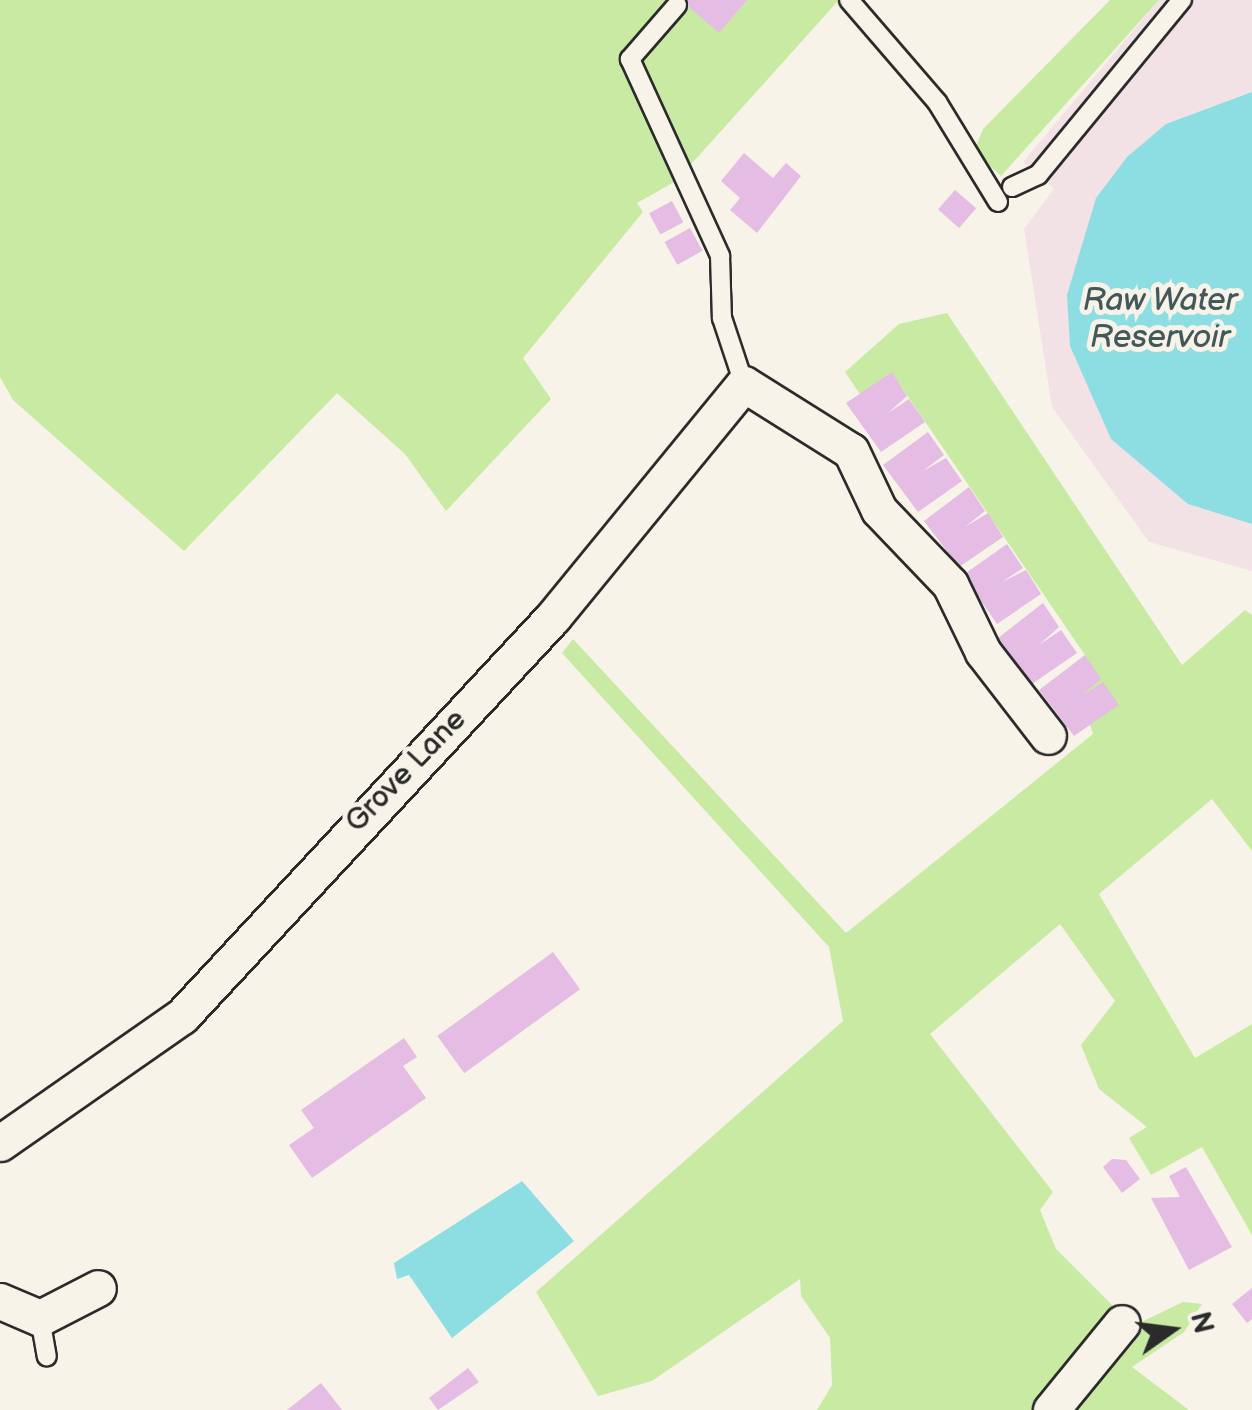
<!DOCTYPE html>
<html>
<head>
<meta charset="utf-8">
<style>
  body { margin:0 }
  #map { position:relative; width:1252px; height:1410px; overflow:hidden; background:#f7f3e8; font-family:"Balsamiq Sans",sans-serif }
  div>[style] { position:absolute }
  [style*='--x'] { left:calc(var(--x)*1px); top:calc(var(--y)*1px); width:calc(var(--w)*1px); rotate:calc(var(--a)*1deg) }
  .built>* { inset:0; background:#f2e2e6 }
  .green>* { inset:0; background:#c8eaa2 }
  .water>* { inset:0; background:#8cdee3 }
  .building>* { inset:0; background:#e5bce3; transform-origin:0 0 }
  .roads { filter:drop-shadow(2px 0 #2b2b2b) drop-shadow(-2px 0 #2b2b2b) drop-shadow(0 2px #2b2b2b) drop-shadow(0 -2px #2b2b2b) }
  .lane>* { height:18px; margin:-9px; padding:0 9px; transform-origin:9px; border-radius:9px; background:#f7f3e8 }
  .street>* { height:35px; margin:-17.5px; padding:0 17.5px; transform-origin:17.5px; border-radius:17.5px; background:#f7f3e8 }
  span { translate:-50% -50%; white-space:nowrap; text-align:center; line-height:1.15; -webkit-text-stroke:10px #f7f3e8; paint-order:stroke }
  .street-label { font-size:30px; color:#2b2b2b }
  .water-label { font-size:32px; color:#435859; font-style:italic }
  .north { position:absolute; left:1122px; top:1280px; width:100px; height:100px; -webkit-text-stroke:8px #f7f3e8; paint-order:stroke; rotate:76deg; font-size:28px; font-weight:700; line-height:40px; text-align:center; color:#2b2b2b }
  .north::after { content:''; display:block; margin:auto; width:35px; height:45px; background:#2b2b2b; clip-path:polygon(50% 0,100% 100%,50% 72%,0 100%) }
</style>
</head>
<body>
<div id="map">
  <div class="built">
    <div style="clip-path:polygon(1159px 0,1252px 0,1252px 571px,1149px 542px,1052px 407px,1024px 229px,1054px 189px,1023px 162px)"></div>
  </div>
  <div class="green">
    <div style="clip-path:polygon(0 0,837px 0,838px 1px,676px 181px,637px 203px,643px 212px,523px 358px,551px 399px,446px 511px,405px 454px,337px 393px,184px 551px,13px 400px,0 377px)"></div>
    <div style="clip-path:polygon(1110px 0,1159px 0,1001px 176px,974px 152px,983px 129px)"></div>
    <div style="clip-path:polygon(947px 313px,1182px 665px,1245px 610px,1252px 615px,1252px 851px,1212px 799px,1099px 894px,1195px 1058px,1252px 1024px,1252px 1235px,1202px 1147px,1151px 1175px,1129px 1138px,1147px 1127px,1099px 1089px,1081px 1045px,1115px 1001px,1060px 924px,930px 1034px,1053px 1192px,1040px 1210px,1056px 1249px,1118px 1311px,1038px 1410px,817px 1410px,832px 1385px,830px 1338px,801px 1296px,800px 1279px,652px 1381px,598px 1396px,536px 1292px,843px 1021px,829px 947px,562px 653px,573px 639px,846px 933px,1093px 734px,1080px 694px,1085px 655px,928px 426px,892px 373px,860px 394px,845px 372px,899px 324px)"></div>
    <div style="clip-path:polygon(1183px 1302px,1202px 1304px,1184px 1332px,1132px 1367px,1189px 1410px,1065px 1410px,1133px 1326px)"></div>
  </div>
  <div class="water">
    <div style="clip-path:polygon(1252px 92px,1252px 524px,1188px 504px,1111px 439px,1070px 346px,1067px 295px,1096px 198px,1127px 157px,1166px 124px)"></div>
    <div style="clip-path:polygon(522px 1181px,574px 1241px,452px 1338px,409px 1275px,397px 1279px,394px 1263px)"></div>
  </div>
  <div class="building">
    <div style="clip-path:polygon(681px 0,747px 0,719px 33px)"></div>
    <div style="clip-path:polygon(744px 153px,773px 178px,786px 163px,801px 176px,757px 233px,730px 210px,740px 198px,721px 181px)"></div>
    <div style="left:955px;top:190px;width:28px;height:26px;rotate:41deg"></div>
    <div style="left:672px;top:201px;width:24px;height:26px;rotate:62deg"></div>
    <div style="left:690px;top:228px;width:26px;height:29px;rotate:61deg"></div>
    <div style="clip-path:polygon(892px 372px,907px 396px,888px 413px,909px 399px,925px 422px,881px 452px,846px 403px)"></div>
    <div style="clip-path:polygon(928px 432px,944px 455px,923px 471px,946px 458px,962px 481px,918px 512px,883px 465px)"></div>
    <div style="clip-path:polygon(969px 487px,985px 511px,965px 527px,988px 513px,1003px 537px,959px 567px,924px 521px)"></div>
    <div style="clip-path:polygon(1007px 544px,1023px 568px,1002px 582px,1026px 570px,1041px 594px,997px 624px,963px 575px)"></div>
    <div style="clip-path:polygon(1043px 603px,1059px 627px,1039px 645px,1061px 630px,1077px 653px,1032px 684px,998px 638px)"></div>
    <div style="clip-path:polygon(1085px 655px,1101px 679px,1081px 696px,1103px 682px,1119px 705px,1074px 736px,1039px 690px)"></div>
    <div style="left:553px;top:952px;width:46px;height:143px;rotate:54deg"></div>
    <div style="clip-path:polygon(404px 1038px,417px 1057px,403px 1066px,426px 1098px,312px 1178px,289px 1145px,314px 1128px,301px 1110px)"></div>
    <div style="clip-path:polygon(1112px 1159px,1126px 1160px,1140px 1179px,1122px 1193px,1103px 1167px)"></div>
    <div style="clip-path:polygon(1186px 1167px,1232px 1247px,1189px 1270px,1151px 1198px,1180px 1197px,1169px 1176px)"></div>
    <div style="clip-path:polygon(1252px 1288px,1252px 1319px,1247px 1323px,1232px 1304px)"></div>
    <div style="clip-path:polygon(468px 1368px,479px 1382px,438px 1410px,429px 1398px)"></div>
    <div style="clip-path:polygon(321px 1383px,342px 1410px,287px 1410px)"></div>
  </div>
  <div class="roads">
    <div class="lane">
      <div style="--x:849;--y:0;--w:135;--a:49.2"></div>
      <div style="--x:937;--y:102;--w:117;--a:58.6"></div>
      <div style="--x:677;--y:5;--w:72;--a:131"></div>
      <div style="--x:630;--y:59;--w:217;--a:65.4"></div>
      <div style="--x:720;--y:256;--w:62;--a:88.2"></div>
      <div style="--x:722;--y:318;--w:70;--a:71.6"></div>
      <div style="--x:1012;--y:187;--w:29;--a:-25"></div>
      <div style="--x:1038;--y:175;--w:227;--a:-50.6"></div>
      <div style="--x:40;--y:1318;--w:39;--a:80"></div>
    </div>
    <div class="street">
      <div style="--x:0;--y:1143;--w:222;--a:-34.9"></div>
      <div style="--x:182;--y:1016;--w:545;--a:-47.08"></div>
      <div style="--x:553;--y:617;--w:301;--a:-50.7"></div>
      <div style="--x:744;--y:384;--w:126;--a:32.1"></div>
      <div style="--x:851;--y:451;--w:65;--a:64.6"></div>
      <div style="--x:879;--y:510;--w:103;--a:46.2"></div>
      <div style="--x:950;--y:584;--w:76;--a:64.1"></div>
      <div style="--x:983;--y:652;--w:106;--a:52.3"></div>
      <div style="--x:0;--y:1301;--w:43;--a:23"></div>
      <div style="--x:40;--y:1318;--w:65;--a:-27.3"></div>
      <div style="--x:1051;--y:1410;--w:112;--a:-50.8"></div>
    </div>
  </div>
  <div class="street-label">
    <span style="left:406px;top:771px;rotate:-46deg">Grove Lane</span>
  </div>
  <div class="water-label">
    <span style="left:1160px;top:320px">Raw Water<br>Reservoir</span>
  </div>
  <div class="north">N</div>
</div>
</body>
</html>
